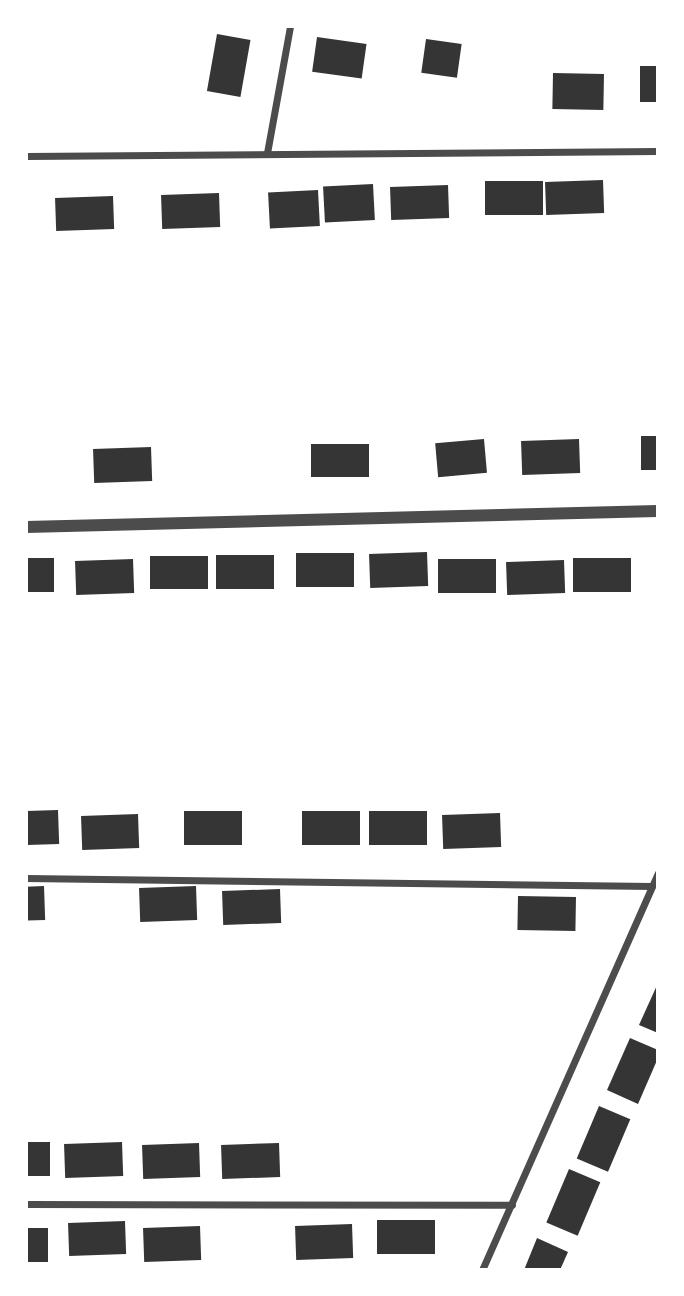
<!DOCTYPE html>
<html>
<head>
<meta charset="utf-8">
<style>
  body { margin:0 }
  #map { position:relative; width:684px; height:1296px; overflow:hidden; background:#fff; font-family:"Roboto Condensed",sans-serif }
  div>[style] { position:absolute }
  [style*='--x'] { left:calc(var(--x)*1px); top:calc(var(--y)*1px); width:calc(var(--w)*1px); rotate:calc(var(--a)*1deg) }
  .building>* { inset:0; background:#353535; transform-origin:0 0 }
  .minor>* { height:7px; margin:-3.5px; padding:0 3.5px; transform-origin:3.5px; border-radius:3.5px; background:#4c4c4c }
  .tertiary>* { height:12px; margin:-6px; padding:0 6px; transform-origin:6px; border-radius:6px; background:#4c4c4c }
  span { translate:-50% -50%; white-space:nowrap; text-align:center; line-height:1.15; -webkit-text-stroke:6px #fff; paint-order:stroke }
  .frame { position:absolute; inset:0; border:28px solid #fff; pointer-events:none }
</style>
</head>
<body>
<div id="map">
  <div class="building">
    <div style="left:217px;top:34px;width:34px;height:58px;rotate:10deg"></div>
    <div style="left:317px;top:37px;width:50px;height:35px;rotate:8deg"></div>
    <div style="left:426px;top:39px;width:36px;height:34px;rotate:8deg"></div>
    <div style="left:640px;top:66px;width:18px;height:36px"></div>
    <div style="left:553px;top:73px;width:51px;height:36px;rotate:1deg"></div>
    <div style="left:603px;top:180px;width:33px;height:58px;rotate:88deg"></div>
    <div style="left:543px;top:181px;width:34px;height:58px;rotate:90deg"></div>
    <div style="left:373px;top:184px;width:36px;height:50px;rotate:87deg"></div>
    <div style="left:448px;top:185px;width:33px;height:58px;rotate:88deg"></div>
    <div style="left:318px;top:190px;width:36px;height:50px;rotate:87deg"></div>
    <div style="left:219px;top:193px;width:34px;height:58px;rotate:88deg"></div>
    <div style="left:113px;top:196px;width:33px;height:58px;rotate:88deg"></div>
    <div style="left:641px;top:436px;width:17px;height:34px"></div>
    <div style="left:484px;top:439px;width:34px;height:49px;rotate:85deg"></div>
    <div style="left:579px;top:439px;width:34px;height:58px;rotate:88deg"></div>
    <div style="left:369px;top:444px;width:33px;height:58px;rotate:90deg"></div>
    <div style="left:151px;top:447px;width:34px;height:58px;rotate:88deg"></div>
    <div style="left:427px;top:552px;width:34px;height:58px;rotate:88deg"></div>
    <div style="left:296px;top:553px;width:58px;height:34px"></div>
    <div style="left:216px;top:555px;width:58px;height:34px"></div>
    <div style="left:208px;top:556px;width:33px;height:58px;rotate:90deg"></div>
    <div style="left:26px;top:558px;width:28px;height:34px"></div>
    <div style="left:631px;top:558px;width:34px;height:58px;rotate:90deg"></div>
    <div style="left:133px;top:559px;width:34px;height:58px;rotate:88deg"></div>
    <div style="left:496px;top:559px;width:34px;height:58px;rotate:90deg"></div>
    <div style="left:564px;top:560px;width:33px;height:58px;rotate:88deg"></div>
    <div style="left:58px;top:810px;width:34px;height:32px;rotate:88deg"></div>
    <div style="left:184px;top:811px;width:58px;height:34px"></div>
    <div style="left:302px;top:811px;width:58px;height:34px"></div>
    <div style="left:427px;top:811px;width:34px;height:58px;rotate:90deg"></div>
    <div style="left:500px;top:813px;width:34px;height:58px;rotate:88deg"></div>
    <div style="left:138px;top:814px;width:34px;height:57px;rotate:88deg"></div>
    <div style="left:44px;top:886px;width:34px;height:18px;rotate:88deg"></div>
    <div style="left:196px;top:886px;width:34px;height:57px;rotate:88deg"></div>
    <div style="left:280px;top:889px;width:34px;height:58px;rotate:88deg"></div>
    <div style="left:518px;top:896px;width:58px;height:34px;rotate:1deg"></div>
    <div style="clip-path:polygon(658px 983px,658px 1033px,639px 1025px)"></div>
    <div style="clip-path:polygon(630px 1038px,658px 1050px,658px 1058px,638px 1104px,607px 1090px)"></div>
    <div style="left:599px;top:1106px;width:34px;height:57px;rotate:23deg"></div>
    <div style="left:26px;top:1142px;width:24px;height:34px"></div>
    <div style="left:122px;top:1142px;width:34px;height:58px;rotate:88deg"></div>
    <div style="left:199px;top:1143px;width:34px;height:57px;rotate:88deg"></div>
    <div style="left:279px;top:1143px;width:34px;height:58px;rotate:88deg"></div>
    <div style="left:569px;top:1169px;width:34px;height:58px;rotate:23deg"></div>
    <div style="left:435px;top:1220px;width:34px;height:58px;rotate:90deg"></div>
    <div style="left:125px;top:1221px;width:33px;height:57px;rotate:88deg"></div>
    <div style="left:352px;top:1224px;width:34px;height:57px;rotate:88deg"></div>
    <div style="left:200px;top:1226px;width:34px;height:57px;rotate:88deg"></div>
    <div style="left:26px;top:1228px;width:22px;height:34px"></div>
    <div style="clip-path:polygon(537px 1238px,568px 1252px,560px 1270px,524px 1270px)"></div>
  </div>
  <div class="minor">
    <div style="--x:267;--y:153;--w:129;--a:-79.7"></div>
    <div style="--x:26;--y:156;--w:632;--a:-0.45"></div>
    <div style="--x:26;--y:878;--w:626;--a:0.73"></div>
    <div style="--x:26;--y:1204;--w:486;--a:0.1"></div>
    <div style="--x:482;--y:1270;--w:434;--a:-66.1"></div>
  </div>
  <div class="tertiary">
    <div style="--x:26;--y:527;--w:632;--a:-1.45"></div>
  </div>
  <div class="frame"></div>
</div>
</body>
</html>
